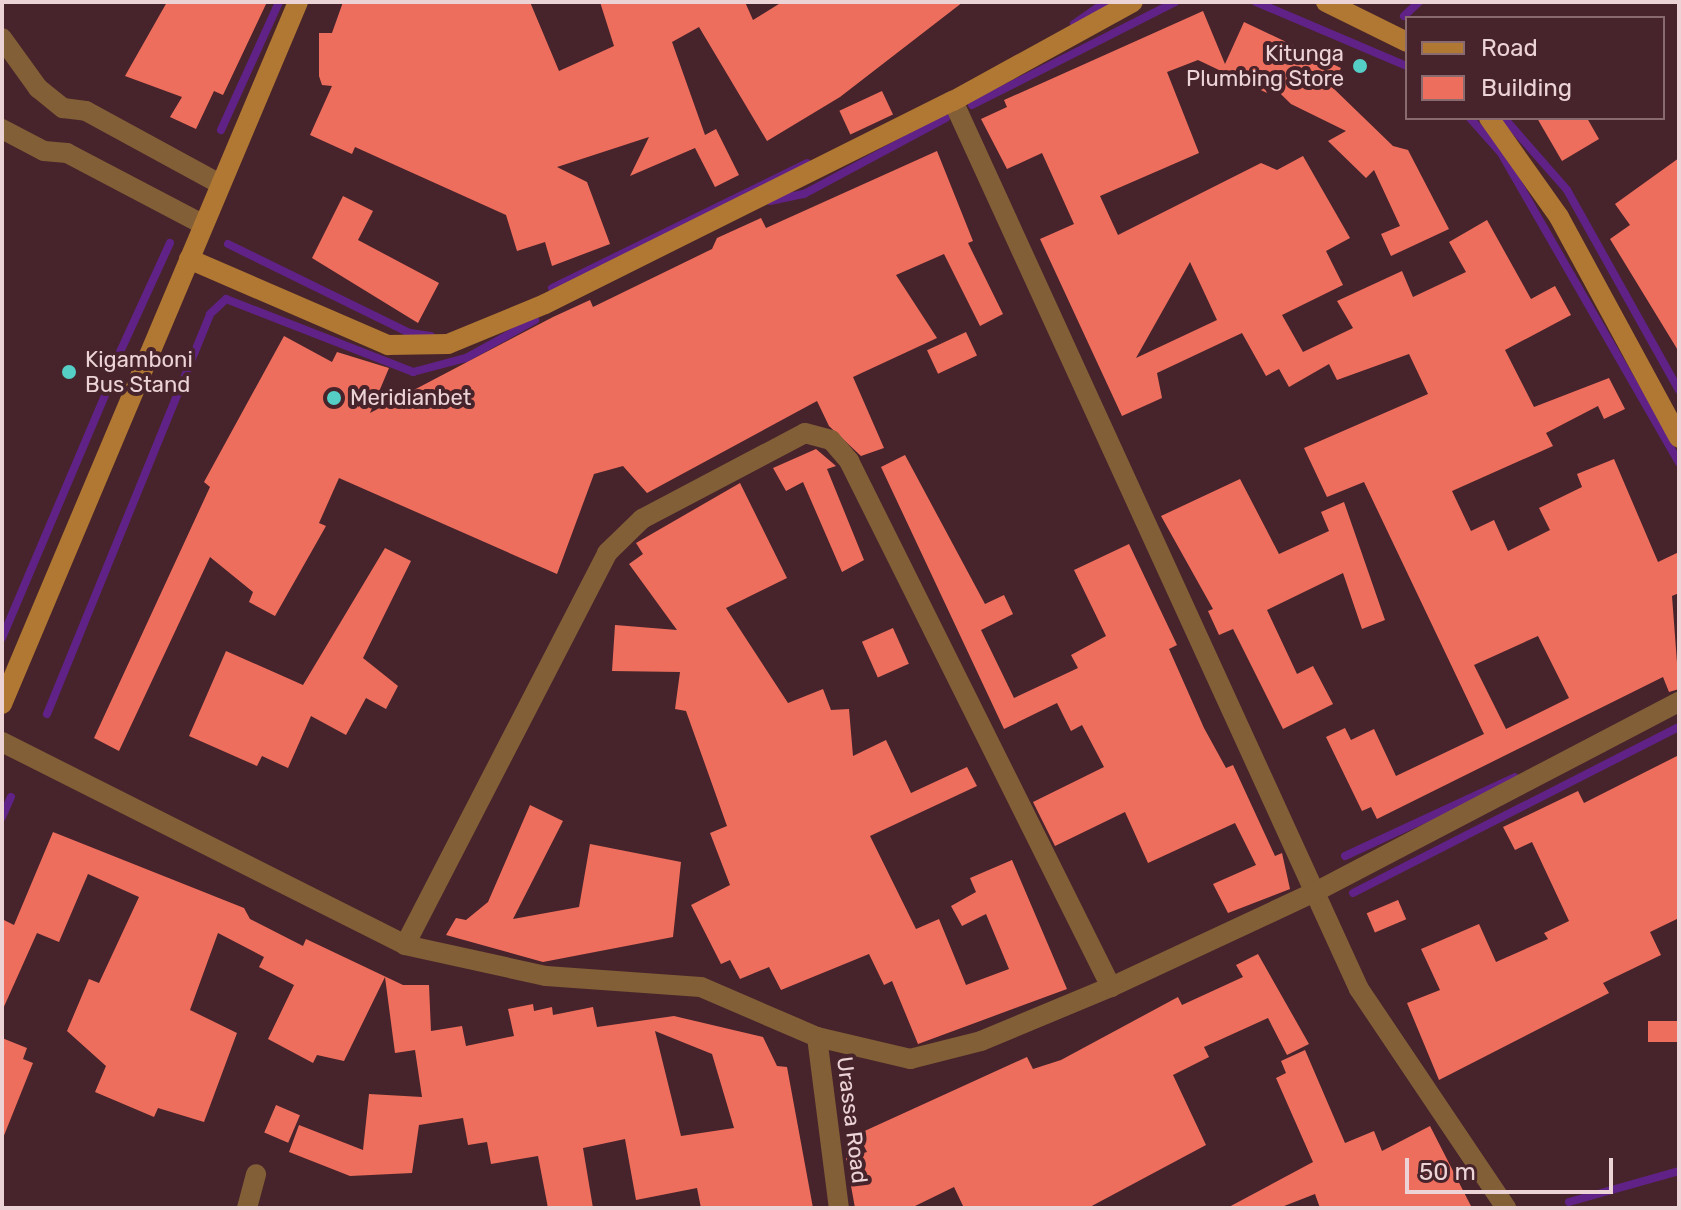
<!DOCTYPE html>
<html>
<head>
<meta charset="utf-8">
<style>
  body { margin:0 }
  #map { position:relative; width:1681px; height:1210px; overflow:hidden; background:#47242b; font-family:Rubik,sans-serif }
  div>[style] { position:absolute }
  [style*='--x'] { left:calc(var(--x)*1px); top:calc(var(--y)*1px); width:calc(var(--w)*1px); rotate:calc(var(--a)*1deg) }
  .stream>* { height:8px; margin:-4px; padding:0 4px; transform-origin:4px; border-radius:4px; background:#612287 }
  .building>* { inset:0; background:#ee6e5d; transform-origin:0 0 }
  .minor>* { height:20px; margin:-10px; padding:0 10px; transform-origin:10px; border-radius:10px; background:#825f37 }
  .secondary>* { height:20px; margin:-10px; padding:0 10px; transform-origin:10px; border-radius:10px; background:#b07832 }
  .dots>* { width:22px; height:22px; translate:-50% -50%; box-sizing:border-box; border:4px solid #47242b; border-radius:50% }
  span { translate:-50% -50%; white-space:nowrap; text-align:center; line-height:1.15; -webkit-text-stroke:8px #47242b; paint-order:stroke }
  .poi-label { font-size:22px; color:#ebd3d6 }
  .right { translate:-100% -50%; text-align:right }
  .left { translate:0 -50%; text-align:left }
  .street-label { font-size:22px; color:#ebd3d6 }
  .frame { position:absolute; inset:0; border:4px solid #ebd3d6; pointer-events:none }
  .legend { position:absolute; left:1405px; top:16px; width:260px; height:104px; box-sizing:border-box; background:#47242b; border:2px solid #896a6f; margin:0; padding:10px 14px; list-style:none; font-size:24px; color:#ebd3d6 }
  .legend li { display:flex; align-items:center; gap:16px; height:40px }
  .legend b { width:40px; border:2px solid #896a6f }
  .scale { position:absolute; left:1405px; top:1158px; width:208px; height:36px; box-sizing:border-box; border:4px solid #ebd3d6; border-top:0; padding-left:10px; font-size:24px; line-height:28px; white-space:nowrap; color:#ebd3d6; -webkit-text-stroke:6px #47242b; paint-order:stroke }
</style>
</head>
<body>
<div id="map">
  <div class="stream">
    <div style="--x:1256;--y:2;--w:164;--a:23"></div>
    <div style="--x:1404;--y:16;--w:21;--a:-43"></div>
    <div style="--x:1074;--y:24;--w:38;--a:-35"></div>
    <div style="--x:972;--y:105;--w:228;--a:-26.9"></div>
    <div style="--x:1470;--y:118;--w:47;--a:48.5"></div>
    <div style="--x:1501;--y:153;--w:357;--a:60.1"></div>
    <div style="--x:1504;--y:118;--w:96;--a:48.8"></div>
    <div style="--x:1567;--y:190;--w:229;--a:60.8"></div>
    <div style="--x:221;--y:130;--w:141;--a:-65.6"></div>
    <div style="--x:770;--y:201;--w:35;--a:-12"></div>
    <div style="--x:804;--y:194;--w:161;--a:-28.2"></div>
    <div style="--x:228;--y:244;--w:203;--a:26.1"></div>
    <div style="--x:410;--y:333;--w:21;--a:8"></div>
    <div style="--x:552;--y:288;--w:284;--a:-26.1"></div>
    <div style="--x:115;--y:363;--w:132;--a:-65.4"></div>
    <div style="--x:2;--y:638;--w:268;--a:-67"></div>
    <div style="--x:47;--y:714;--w:432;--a:-67.8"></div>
    <div style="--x:210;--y:314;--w:22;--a:-43"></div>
    <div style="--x:226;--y:299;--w:201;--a:21.3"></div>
    <div style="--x:413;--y:372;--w:55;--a:-14.8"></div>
    <div style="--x:466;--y:358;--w:79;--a:-28.8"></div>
    <div style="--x:2;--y:817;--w:22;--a:-66"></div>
    <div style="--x:1345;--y:856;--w:187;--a:-24.9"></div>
    <div style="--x:1353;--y:893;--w:366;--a:-27"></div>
    <div style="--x:1569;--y:1202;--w:114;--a:-15.7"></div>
  </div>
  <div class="building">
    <div style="clip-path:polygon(167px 2px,267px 2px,223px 95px,214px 91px,196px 129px,170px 117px,182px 97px,125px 76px)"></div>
    <div style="clip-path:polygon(343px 2px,530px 2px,559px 71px,614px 46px,600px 2px,745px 2px,753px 20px,782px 2px,963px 2px,840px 97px,767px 141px,699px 27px,672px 42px,705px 135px,716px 129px,739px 175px,715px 187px,695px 148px,630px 176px,649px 137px,557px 167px,587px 182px,610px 244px,552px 266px,545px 242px,517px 251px,506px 215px,355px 147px,352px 154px,310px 135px,332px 86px,322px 85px,319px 76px,319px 33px,332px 33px)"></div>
    <div style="clip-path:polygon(evenodd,1203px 11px,1225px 64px,1244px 22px,1341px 68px,1332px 87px,1393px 146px,1408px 150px,1449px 229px,1391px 256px,1381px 234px,1400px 226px,1374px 170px,1366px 178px,1328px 141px,1346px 131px,1291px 104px,1255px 69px,1267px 93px,1198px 60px,1167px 72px,1199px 153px,1100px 196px,1118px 235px,1261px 163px,1277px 170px,1303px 156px,1350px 238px,1326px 251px,1343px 285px,1282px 315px,1303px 352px,1353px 328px,1337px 301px,1402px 271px,1413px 297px,1466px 272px,1449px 242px,1487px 220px,1531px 299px,1555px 286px,1571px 315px,1505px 350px,1534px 407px,1609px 378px,1625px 409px,1604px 419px,1598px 406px,1546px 433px,1553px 446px,1452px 491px,1471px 531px,1494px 520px,1508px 551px,1550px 530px,1539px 508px,1582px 487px,1577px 474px,1614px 459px,1658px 562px,1679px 552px,1679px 593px,1672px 596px,1679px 689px,1669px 692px,1663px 677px,1377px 819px,1371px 807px,1362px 811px,1326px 737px,1345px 728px,1351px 740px,1374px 729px,1396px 776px,1484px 734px,1364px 482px,1327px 497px,1304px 448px,1428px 394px,1409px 354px,1337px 380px,1329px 364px,1289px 387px,1279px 369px,1266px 376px,1242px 333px,1157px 373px,1162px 398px,1122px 416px,1040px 239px,1074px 224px,1042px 153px,1007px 169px,981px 119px,1007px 107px,1004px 100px,1203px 11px,1190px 262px,1217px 320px,1136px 358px,1190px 262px,1203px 11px,1538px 636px,1569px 698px,1506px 729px,1474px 665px,1538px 636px)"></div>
    <div style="left:882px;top:91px;width:26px;height:47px;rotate:65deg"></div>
    <div style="clip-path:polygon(1537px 118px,1587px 118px,1599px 139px,1562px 161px)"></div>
    <div style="clip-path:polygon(937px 151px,973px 241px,968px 243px,1003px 314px,980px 326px,944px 254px,896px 275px,937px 338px,853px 377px,884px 448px,861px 456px,829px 426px,817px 401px,647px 493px,623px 466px,594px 474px,557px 574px,339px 478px,319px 523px,326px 526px,275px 616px,249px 602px,253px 592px,210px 557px,119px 751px,94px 738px,210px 487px,204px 482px,284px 336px,332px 362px,337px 352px,389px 368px,370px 413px,553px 317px,590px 300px,593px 307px,712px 249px,717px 238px,761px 218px,766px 228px)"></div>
    <div style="clip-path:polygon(1679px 158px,1679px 352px,1610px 239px,1630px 225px,1615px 204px)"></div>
    <div style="clip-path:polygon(343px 196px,373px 211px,358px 240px,439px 283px,418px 323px,312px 258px)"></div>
    <div style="left:966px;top:332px;width:26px;height:43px;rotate:65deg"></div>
    <div style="clip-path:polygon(816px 449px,836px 466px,827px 469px,864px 560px,842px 572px,803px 482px,786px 491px,773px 468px)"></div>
    <div style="clip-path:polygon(905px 455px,985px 604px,1004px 595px,1013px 614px,981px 630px,1014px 698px,1078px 668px,1071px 655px,1106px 636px,1074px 570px,1129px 544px,1177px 645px,1169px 649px,1204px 728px,1226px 768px,1233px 765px,1275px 856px,1282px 853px,1290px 889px,1228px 913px,1213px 884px,1256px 865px,1235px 823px,1148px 863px,1125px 812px,1055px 846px,1033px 802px,1104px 767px,1082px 725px,1071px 731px,1057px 703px,1004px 729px,881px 467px)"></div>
    <div style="clip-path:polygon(1240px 479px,1279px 554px,1329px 531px,1321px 512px,1344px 502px,1385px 620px,1362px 629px,1343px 573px,1267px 610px,1297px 674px,1313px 666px,1333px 704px,1283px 729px,1233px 629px,1219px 635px,1208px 611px,1213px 609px,1161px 516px)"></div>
    <div style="clip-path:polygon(740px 483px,787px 578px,726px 608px,788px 703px,823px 689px,831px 710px,849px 709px,853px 756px,886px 740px,911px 793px,967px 767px,977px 786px,870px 836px,916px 929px,939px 919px,966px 985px,1009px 969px,986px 914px,962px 926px,951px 906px,976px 892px,970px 878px,1012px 860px,1067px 989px,918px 1044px,892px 981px,884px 985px,869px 954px,781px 990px,769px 967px,740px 979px,730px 960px,721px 964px,691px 905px,730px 885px,710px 833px,727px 826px,686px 711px,675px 709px,680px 672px,612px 671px,615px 625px,677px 630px,629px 564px,643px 554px,636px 543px)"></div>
    <div style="clip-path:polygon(385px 548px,411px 561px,363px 658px,398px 686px,386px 709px,366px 698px,346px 735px,311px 716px,288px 768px,262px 756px,257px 766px,189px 736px,226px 651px,303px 685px)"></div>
    <div style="left:893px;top:628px;width:39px;height:34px;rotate:66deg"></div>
    <div style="clip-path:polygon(1679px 755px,1679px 918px,1650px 932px,1661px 955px,1603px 983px,1609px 993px,1439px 1080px,1407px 1003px,1440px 990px,1421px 949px,1479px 924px,1496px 962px,1548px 939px,1544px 933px,1569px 921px,1532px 842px,1515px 850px,1503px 827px,1578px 791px,1584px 803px)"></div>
    <div style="clip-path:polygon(530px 805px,563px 821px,513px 919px,579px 907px,590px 844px,681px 862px,673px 937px,543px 962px,446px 935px,456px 918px,466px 920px,488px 902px)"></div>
    <div style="clip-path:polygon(evenodd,53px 832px,244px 908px,250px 919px,303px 946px,306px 939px,403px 985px,429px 985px,431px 1031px,462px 1026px,466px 1046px,514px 1036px,508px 1009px,533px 1004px,534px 1011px,552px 1007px,553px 1015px,593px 1007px,597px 1027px,674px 1016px,763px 1037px,777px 1066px,787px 1067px,813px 1208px,701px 1208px,697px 1188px,636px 1200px,625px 1139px,583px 1148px,593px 1208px,548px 1208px,538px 1156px,491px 1164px,487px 1142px,468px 1145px,463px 1118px,419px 1125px,412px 1173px,350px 1176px,289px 1152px,299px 1125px,363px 1150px,369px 1094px,422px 1097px,415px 1050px,395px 1053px,385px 977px,344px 1061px,317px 1055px,313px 1063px,268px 1039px,294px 985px,259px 967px,264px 957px,218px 933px,190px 1010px,237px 1033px,204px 1122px,158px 1108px,154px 1117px,95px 1092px,106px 1066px,67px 1031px,89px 979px,99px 983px,139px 897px,88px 874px,59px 942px,37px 933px,2px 1011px,2px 919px,14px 925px,53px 832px,655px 1031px,712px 1054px,734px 1128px,681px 1136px,655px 1031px)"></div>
    <div style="left:1398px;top:900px;width:21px;height:34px;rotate:67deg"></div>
    <div style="clip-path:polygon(1258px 954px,1309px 1044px,1287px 1055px,1268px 1018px,1204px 1047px,1209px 1057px,1173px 1075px,1206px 1145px,1088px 1208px,964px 1208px,954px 1187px,911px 1208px,855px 1208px,846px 1158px,867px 1152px,858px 1134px,1027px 1057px,1033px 1069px,1061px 1060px,1178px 997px,1182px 1005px,1243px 977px,1236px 965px)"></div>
    <div style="left:1679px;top:1021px;width:21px;height:31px;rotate:90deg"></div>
    <div style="clip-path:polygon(2px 1038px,27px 1048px,23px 1059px,33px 1063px,3px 1138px)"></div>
    <div style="clip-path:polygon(1305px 1050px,1345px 1143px,1374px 1131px,1382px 1151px,1430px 1126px,1472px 1208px,1320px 1208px,1315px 1194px,1279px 1208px,1227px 1208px,1313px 1162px,1276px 1078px,1286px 1073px,1281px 1061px)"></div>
    <div style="left:276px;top:1105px;width:26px;height:30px;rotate:23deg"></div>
  </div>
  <div class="minor">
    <div style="--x:2;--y:38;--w:62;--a:54.2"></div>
    <div style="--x:38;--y:88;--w:32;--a:39"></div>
    <div style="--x:63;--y:108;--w:23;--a:7"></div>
    <div style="--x:86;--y:111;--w:150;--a:28.6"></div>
    <div style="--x:953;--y:101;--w:976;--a:65.43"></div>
    <div style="--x:1359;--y:989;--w:264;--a:56.1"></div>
    <div style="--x:2;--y:129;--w:47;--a:27.6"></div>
    <div style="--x:44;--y:151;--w:23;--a:5"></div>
    <div style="--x:67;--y:153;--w:153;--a:27.7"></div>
    <div style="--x:2;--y:742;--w:451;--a:26.7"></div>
    <div style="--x:405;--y:945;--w:144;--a:12.4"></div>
    <div style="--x:546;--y:976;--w:155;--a:4.1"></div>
    <div style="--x:701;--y:987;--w:126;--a:23.3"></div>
    <div style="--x:817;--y:1037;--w:96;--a:13.3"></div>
    <div style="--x:910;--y:1059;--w:73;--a:-14.2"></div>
    <div style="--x:981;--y:1041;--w:141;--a:-22.6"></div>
    <div style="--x:1111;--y:987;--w:230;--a:-25"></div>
    <div style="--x:1319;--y:890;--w:406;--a:-27.6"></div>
    <div style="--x:405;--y:945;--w:441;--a:-62.7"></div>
    <div style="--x:607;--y:553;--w:49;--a:-44.2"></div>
    <div style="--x:642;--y:519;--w:184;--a:-27.8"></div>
    <div style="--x:805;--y:433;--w:27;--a:15"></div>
    <div style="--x:831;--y:440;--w:28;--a:49"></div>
    <div style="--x:849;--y:461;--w:588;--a:63.52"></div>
    <div style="--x:817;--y:1037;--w:172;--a:82.7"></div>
    <div style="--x:247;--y:1208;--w:35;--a:-75"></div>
  </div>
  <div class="secondary">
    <div style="--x:1326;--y:2;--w:90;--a:26.3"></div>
    <div style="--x:1489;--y:118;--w:121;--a:54.7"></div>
    <div style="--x:1559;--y:217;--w:251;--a:61.5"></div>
    <div style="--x:189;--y:259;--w:217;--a:23.4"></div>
    <div style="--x:388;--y:345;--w:60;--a:-1"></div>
    <div style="--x:448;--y:344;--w:105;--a:-22.4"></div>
    <div style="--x:545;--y:304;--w:456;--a:-26.5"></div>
    <div style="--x:953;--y:101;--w:205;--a:-28.8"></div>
    <div style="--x:2;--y:704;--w:762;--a:-67.14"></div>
  </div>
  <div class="dots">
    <div style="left:1360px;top:66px;background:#55cec6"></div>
    <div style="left:69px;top:372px;background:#55cec6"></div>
    <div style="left:334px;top:398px;background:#55cec6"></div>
  </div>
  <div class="poi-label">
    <span class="right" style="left:1344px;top:66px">Kitunga<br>Plumbing Store</span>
    <span class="left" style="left:85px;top:372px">Kigamboni<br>Bus Stand</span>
    <span class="left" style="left:350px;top:398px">Meridianbet</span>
  </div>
  <div class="street-label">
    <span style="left:852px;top:1120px;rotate:83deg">Urassa Road</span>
  </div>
  <div class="frame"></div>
  <ul class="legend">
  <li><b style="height:10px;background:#b07832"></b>Road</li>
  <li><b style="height:22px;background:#ee6e5d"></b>Building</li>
  </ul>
  <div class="scale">50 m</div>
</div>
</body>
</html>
